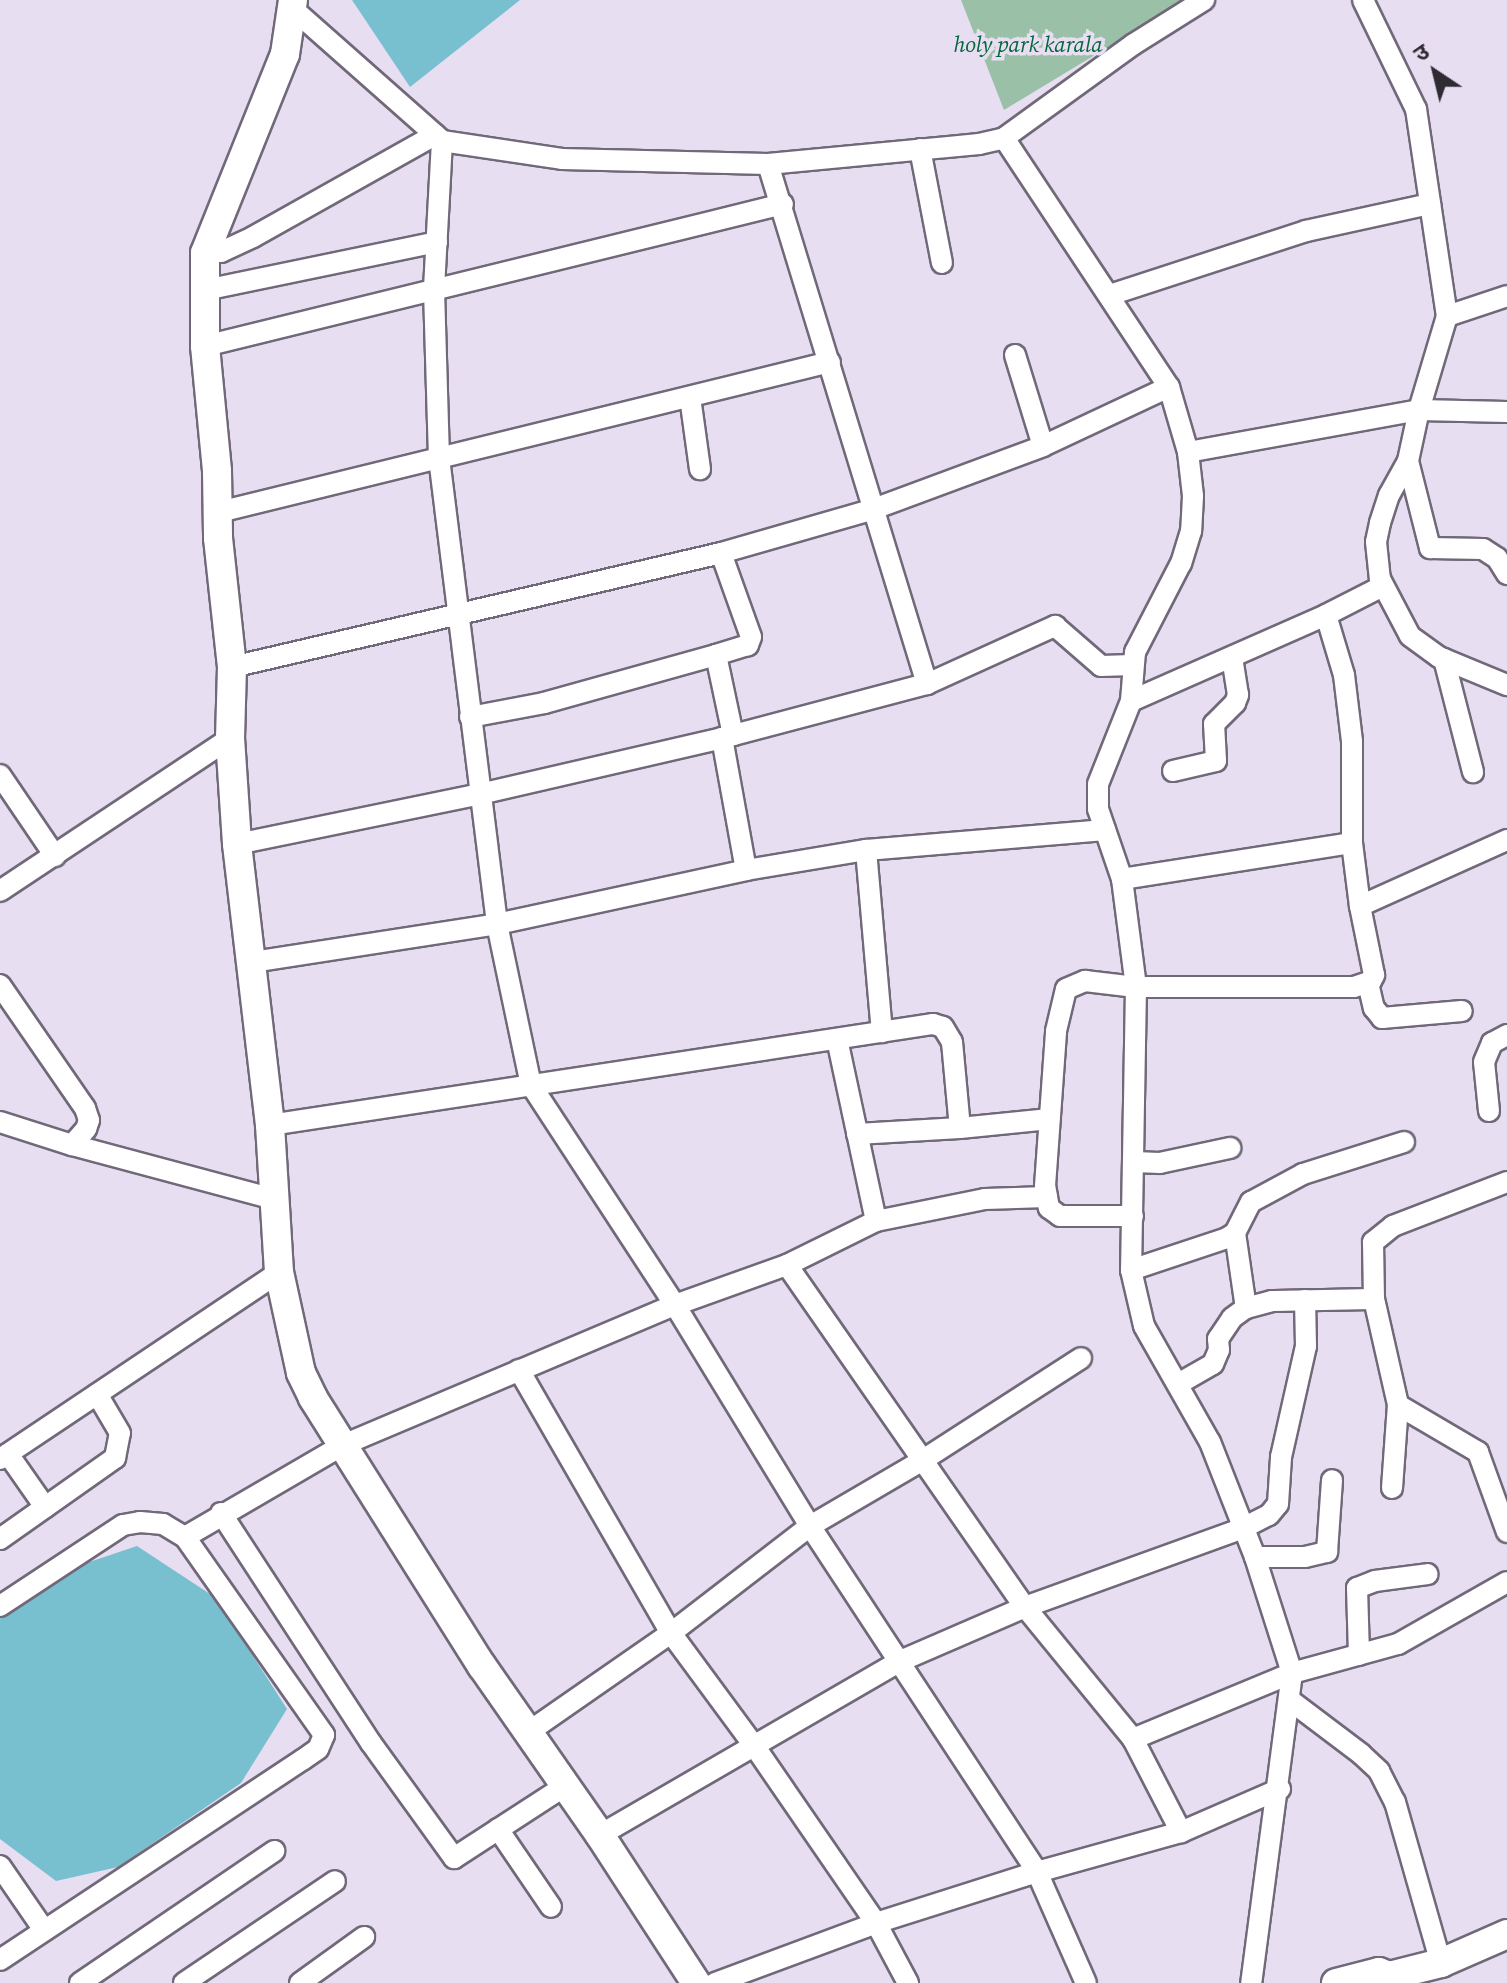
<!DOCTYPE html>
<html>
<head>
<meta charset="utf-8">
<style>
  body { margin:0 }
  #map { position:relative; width:1507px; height:1983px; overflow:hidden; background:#e8def1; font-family:"Source Serif 4","Noto Sans Devanagari",serif }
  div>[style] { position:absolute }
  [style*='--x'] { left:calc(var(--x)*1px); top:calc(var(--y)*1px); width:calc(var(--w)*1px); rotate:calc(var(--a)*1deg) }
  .green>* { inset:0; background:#9ac1a8 }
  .water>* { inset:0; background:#78bfd0 }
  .roads { filter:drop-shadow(2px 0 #716879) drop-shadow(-2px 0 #716879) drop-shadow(0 2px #716879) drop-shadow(0 -2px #716879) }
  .street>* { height:20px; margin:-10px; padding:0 10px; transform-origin:10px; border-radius:10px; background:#fff }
  .secondary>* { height:28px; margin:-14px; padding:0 14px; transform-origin:14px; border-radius:14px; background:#fff }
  span { translate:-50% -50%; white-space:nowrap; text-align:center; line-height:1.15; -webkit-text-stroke:7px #e8def1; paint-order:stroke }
  .park-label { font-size:22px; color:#05653c; font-style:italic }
  .north { position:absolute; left:1395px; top:32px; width:80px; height:80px; -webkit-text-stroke:6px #e8def1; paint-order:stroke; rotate:325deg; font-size:22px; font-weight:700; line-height:32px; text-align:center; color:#2f2b32 }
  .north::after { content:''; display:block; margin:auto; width:28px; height:36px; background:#2f2b32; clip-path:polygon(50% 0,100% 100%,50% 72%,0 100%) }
</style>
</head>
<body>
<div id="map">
  <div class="green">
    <div style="clip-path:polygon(961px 0,1186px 0,1004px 110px)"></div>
  </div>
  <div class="water">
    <div style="clip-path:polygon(352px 0,520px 0,410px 87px)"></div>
    <div style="clip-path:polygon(137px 1546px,216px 1598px,287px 1709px,241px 1783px,118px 1867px,56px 1881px,0 1839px,0 1592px)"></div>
  </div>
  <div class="roads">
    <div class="street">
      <div style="--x:1363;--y:0;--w:121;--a:64.1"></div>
      <div style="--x:1416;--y:109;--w:209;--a:81.5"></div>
      <div style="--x:1447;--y:316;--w:98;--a:106.6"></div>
      <div style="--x:1419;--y:410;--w:52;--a:102.2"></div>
      <div style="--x:1408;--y:461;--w:39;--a:119"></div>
      <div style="--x:1389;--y:495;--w:29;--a:108"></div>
      <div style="--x:1380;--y:523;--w:19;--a:102"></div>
      <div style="--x:1376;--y:542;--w:37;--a:84"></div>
      <div style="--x:1380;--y:579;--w:64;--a:62.2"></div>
      <div style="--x:1410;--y:636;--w:36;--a:36"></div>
      <div style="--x:1439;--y:657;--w:74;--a:22.4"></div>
      <div style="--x:293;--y:9;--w:199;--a:41.5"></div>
      <div style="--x:442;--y:141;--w:121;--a:8.5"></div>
      <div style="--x:562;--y:159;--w:206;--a:1.4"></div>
      <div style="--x:768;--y:164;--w:212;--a:-5.4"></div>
      <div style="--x:979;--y:144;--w:26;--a:-13"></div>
      <div style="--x:1004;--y:138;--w:160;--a:-35.9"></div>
      <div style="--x:1134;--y:44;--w:83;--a:-32.2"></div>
      <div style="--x:1004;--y:138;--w:299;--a:56.5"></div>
      <div style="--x:1169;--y:387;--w:68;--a:73.7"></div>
      <div style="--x:1188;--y:452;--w:44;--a:83.5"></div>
      <div style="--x:1193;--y:496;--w:35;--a:93"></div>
      <div style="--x:1191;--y:531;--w:34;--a:107"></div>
      <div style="--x:1181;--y:563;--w:100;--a:117.3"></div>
      <div style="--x:1135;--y:652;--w:49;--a:94.7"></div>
      <div style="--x:1131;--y:701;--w:89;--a:111.7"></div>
      <div style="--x:1098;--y:784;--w:25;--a:90"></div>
      <div style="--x:1098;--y:809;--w:74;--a:71.1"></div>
      <div style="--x:1122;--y:879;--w:109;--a:82.6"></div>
      <div style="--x:1136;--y:987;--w:283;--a:91"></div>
      <div style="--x:1131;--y:1270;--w:57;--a:76.9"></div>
      <div style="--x:1144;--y:1326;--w:133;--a:60.4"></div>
      <div style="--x:1210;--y:1442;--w:123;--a:68.6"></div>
      <div style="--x:1255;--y:1557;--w:122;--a:72.3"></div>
      <div style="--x:1292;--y:1673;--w:313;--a:97.5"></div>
      <div style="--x:442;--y:141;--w:149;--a:93.1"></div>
      <div style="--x:434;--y:290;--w:168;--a:88.3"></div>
      <div style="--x:439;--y:458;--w:470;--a:82.9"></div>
      <div style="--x:497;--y:924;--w:165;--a:78.1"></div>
      <div style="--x:531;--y:1085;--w:263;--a:56.8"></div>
      <div style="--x:675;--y:1305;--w:259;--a:58.6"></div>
      <div style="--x:810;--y:1526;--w:414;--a:56.7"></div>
      <div style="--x:1037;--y:1872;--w:121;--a:66.2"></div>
      <div style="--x:920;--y:149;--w:116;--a:79.1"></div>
      <div style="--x:768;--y:164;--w:544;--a:73"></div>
      <div style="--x:205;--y:253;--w:16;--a:-4"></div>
      <div style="--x:221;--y:252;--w:35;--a:-25"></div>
      <div style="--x:253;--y:237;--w:209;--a:-29.3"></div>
      <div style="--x:205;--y:290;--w:237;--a:-11.7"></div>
      <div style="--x:1110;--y:295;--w:206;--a:-18.1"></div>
      <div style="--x:1306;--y:231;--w:127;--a:-12.3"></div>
      <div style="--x:1447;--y:316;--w:63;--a:-18.4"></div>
      <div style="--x:205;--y:346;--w:595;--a:-13.8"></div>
      <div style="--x:1015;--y:355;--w:95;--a:72.9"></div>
      <div style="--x:690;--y:397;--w:73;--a:82.1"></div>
      <div style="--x:1188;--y:452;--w:235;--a:-10.3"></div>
      <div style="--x:1419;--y:410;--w:88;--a:1.3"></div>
      <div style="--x:1408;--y:461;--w:90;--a:75.8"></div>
      <div style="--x:1430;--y:548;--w:53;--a:1.1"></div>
      <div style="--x:1483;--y:549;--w:17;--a:33"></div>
      <div style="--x:1497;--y:558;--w:19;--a:58"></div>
      <div style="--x:219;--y:512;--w:629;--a:-13.79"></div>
      <div style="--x:721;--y:553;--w:89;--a:70.3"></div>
      <div style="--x:751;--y:637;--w:9;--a:111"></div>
      <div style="--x:748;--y:645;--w:34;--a:163"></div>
      <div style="--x:716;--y:655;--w:82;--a:78"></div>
      <div style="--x:1326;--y:615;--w:63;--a:73.3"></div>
      <div style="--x:1344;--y:675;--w:66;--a:83.1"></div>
      <div style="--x:1352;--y:741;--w:102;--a:90"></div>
      <div style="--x:1352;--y:843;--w:64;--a:82.8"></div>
      <div style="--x:1360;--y:906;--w:161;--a:-24.2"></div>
      <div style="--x:1444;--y:659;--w:117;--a:75.6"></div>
      <div style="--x:232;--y:667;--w:502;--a:-13.12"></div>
      <div style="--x:721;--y:553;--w:159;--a:-16"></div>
      <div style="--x:874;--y:509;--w:180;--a:-20.4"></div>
      <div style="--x:1043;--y:446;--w:139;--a:-25.1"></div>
      <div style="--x:1131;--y:701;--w:213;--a:-23.8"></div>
      <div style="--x:1326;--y:615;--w:64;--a:-27"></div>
      <div style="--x:470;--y:717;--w:75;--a:-10.7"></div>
      <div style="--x:544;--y:703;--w:179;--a:-15.6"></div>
      <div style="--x:722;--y:738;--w:134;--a:79.7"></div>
      <div style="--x:1173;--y:771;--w:44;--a:-13.1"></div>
      <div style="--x:1216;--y:761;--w:37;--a:-93"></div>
      <div style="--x:1214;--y:724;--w:30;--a:-45"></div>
      <div style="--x:1235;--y:703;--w:9;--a:-69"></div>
      <div style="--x:1238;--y:695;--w:38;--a:-99"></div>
      <div style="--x:0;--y:775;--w:98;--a:55.8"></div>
      <div style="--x:237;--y:844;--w:248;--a:-11.6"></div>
      <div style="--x:480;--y:794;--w:248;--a:-13"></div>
      <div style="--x:722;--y:738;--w:212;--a:-14.8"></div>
      <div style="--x:927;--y:684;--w:141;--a:-24.4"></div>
      <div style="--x:1055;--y:626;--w:61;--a:41"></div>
      <div style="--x:1101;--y:666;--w:31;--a:-2"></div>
      <div style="--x:866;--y:850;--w:183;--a:85"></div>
      <div style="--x:1122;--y:879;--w:233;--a:-8.9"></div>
      <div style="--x:0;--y:891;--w:276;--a:-33.6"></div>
      <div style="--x:252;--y:962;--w:248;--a:-8.8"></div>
      <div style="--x:497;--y:924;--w:255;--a:-12.2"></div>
      <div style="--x:746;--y:870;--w:122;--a:-9.5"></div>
      <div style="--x:866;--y:850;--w:240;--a:-4.8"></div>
      <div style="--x:1368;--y:983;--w:26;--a:77"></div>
      <div style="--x:1374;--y:1008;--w:13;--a:51"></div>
      <div style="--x:1382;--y:1018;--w:80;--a:-5"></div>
      <div style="--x:0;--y:985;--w:150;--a:55.4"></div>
      <div style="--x:85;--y:1108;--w:13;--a:72"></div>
      <div style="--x:89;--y:1120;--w:9;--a:108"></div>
      <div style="--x:86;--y:1129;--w:21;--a:131"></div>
      <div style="--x:837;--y:1039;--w:186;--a:77.9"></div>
      <div style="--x:1489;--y:1111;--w:49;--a:-95.8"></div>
      <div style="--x:1484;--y:1062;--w:21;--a:-67"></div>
      <div style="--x:1492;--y:1043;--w:17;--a:-28"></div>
      <div style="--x:0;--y:1122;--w:76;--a:17.7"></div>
      <div style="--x:72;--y:1145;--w:208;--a:15"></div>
      <div style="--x:270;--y:1125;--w:671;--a:-8.66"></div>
      <div style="--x:933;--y:1024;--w:10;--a:17"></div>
      <div style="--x:943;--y:1027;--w:17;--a:59"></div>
      <div style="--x:952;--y:1042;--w:86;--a:84.7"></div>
      <div style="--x:960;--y:1128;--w:90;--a:-5.7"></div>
      <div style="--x:857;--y:1134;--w:103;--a:-3.3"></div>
      <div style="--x:1134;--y:1162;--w:26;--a:2"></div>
      <div style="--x:1160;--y:1163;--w:72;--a:-12.1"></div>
      <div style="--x:1507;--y:1182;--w:122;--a:158.9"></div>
      <div style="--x:1393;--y:1226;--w:26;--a:141"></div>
      <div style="--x:1373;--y:1242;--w:57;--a:89"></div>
      <div style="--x:1374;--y:1299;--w:109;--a:77.2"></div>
      <div style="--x:1398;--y:1405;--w:93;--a:30.4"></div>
      <div style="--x:1478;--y:1452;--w:85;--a:70.1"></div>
      <div style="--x:1133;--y:1216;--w:73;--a:180"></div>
      <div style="--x:1060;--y:1216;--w:14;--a:-144"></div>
      <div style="--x:1049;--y:1208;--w:22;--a:-100"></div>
      <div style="--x:1045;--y:1186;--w:155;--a:-85.9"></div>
      <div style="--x:1056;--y:1031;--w:43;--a:-76.6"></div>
      <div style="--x:1066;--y:989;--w:21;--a:-23"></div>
      <div style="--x:1085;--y:981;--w:51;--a:6.7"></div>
      <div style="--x:1136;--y:987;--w:218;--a:0"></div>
      <div style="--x:1354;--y:987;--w:18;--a:-19"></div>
      <div style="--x:1371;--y:981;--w:7;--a:-63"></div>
      <div style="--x:1374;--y:975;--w:70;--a:-101.5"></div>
      <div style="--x:1235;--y:1233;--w:76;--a:81.7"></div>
      <div style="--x:787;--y:1265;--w:417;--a:55.2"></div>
      <div style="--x:1025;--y:1607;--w:171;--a:50.7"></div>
      <div style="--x:1133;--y:1739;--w:105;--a:62.7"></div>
      <div style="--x:1131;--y:1270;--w:101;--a:-18.4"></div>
      <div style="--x:1227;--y:1238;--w:9;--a:-32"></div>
      <div style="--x:1235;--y:1233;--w:35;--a:-63"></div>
      <div style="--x:1251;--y:1202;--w:59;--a:-28.3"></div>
      <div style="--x:1303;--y:1174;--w:106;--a:-17.6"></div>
      <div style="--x:519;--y:1370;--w:304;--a:60"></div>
      <div style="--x:671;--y:1633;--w:142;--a:53.6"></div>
      <div style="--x:755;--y:1747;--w:214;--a:55.5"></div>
      <div style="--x:876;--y:1923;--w:68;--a:61.9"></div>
      <div style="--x:1178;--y:1384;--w:40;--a:-29.7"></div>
      <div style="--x:1213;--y:1364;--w:15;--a:-67"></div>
      <div style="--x:1219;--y:1350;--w:11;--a:-95"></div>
      <div style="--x:1218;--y:1339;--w:25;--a:-56"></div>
      <div style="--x:1232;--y:1318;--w:17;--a:-36"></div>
      <div style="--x:1246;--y:1308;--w:27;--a:-15"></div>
      <div style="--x:1272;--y:1301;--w:102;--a:-1.1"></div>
      <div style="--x:8;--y:1454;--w:65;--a:55.1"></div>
      <div style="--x:0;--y:1459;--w:336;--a:-33.8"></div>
      <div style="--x:1392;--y:1488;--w:83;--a:-85.9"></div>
      <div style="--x:221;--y:1513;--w:275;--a:56.9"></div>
      <div style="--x:371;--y:1743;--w:142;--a:54.2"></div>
      <div style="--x:454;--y:1858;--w:132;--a:-33"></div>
      <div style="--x:185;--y:1537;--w:183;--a:-30.2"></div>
      <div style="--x:343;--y:1445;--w:360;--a:-22.9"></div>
      <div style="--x:675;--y:1305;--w:119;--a:-19.7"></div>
      <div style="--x:787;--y:1265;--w:99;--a:-26.3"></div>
      <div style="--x:876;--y:1221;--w:111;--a:-11.4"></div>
      <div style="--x:985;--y:1199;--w:62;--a:-1.8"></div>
      <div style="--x:0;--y:1539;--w:141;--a:-35.2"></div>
      <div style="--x:115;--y:1458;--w:25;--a:-79"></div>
      <div style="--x:120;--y:1433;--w:45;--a:-120.5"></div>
      <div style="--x:1255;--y:1557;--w:50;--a:0"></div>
      <div style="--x:1305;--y:1557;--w:23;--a:-13"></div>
      <div style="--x:1327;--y:1552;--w:72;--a:-86"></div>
      <div style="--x:0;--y:1606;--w:147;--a:-33.4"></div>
      <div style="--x:123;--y:1525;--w:17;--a:-10"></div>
      <div style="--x:140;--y:1522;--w:23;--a:5"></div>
      <div style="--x:163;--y:1524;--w:26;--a:31"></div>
      <div style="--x:185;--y:1537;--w:242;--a:54.9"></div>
      <div style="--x:324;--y:1735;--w:15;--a:113"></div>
      <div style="--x:318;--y:1749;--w:19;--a:145"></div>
      <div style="--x:302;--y:1760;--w:362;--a:146.5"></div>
      <div style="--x:1359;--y:1655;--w:67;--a:-91.7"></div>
      <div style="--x:1357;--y:1588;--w:19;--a:-21"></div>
      <div style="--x:1375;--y:1581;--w:53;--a:-7.5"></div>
      <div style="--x:1291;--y:1701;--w:88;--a:37.1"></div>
      <div style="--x:1361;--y:1754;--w:25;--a:43"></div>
      <div style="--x:1379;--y:1771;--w:35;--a:63"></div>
      <div style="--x:1395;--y:1802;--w:167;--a:74.1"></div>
      <div style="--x:527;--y:1733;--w:175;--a:-34.8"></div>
      <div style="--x:671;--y:1633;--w:175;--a:-37.6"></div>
      <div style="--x:810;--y:1526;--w:131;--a:-30.3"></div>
      <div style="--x:923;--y:1460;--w:188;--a:-32.8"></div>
      <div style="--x:1133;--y:1739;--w:172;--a:-22.5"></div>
      <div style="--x:1292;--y:1673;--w:110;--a:-15.3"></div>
      <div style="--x:1398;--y:1644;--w:125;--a:-29.6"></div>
      <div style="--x:498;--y:1829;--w:94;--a:55.8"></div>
      <div style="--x:600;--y:1835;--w:345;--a:-30.1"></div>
      <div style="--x:898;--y:1662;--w:138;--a:-23.4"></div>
      <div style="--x:1025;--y:1607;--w:232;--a:-19.9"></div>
      <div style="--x:1243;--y:1528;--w:29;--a:-27"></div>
      <div style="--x:1269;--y:1515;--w:14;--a:-51"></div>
      <div style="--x:1278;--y:1504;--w:47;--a:-86.3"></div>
      <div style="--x:1281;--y:1457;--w:114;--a:-77.3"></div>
      <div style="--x:1306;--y:1346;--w:46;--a:-91.2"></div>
      <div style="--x:0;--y:1866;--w:78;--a:55.5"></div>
      <div style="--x:80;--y:1983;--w:235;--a:-34.2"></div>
      <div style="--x:184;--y:1983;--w:182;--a:-34"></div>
      <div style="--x:300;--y:1983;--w:79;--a:-35.7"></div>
      <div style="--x:715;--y:1983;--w:172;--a:-20.4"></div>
      <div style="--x:876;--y:1923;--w:169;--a:-17.6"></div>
      <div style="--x:1037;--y:1872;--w:149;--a:-15.5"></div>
      <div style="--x:1181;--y:1832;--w:108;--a:-23.5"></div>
    </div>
    <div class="secondary">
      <div style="--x:293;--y:0;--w:55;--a:98.4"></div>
      <div style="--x:285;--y:54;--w:214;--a:111.9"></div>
      <div style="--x:205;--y:253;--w:93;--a:90"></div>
      <div style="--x:205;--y:346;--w:126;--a:84.5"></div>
      <div style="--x:217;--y:471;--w:67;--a:89.1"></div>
      <div style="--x:218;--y:538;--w:130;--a:83.8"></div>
      <div style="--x:232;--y:667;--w:71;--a:91.6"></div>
      <div style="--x:230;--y:738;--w:106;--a:86.2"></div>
      <div style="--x:237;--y:844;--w:283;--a:83.3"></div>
      <div style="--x:270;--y:1125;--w:147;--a:86.5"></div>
      <div style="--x:279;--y:1272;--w:103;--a:77.7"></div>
      <div style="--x:301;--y:1373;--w:28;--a:64"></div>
      <div style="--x:313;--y:1398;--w:317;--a:57.8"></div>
      <div style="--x:482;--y:1666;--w:206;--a:55.1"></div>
      <div style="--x:600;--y:1835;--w:176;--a:57"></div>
      <div style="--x:1336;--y:1983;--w:44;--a:-14.3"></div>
      <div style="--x:1379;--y:1972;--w:11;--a:22"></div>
      <div style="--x:1381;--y:1983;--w:11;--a:-41"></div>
      <div style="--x:1389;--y:1976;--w:54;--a:-14"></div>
      <div style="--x:1441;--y:1963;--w:72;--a:-23.7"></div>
    </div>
  </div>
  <div class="park-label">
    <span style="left:1028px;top:45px">holy park karala</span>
  </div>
  <div class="north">उ</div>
</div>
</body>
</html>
